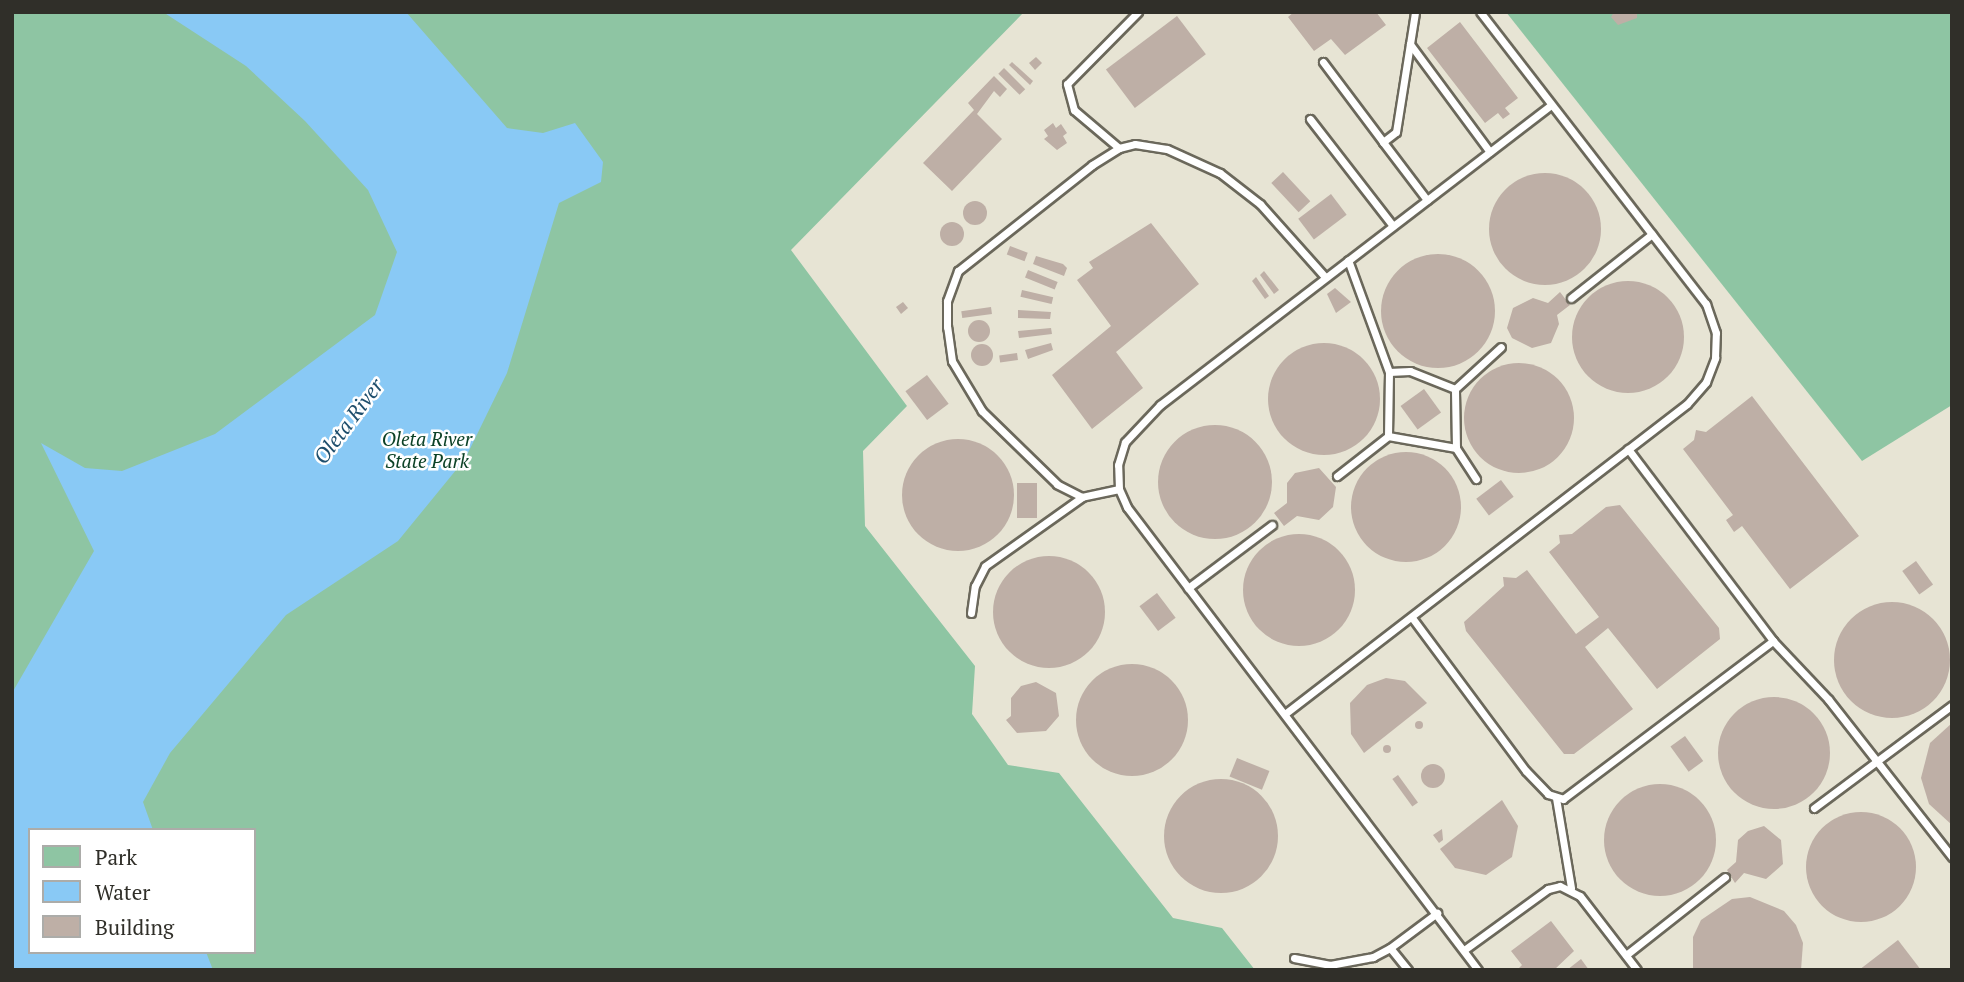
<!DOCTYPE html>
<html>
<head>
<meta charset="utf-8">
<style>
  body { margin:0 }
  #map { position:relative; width:1964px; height:982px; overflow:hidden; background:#e7e4d4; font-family:"PT Serif",serif }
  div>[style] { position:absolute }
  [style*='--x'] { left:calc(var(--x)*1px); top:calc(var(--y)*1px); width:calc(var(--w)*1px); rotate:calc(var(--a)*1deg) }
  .green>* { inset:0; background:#8ec5a3 }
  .water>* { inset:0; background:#89c9f5 }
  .building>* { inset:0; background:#beafa6; transform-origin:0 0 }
  .round { border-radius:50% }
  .roads { filter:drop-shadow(2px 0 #6b685b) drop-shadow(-2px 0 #6b685b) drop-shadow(0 2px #6b685b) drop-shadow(0 -2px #6b685b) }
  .service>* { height:7px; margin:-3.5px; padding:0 3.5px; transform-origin:3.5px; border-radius:3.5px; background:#fff }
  span { translate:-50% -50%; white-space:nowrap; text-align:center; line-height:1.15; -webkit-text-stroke:5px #fff; paint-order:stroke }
  .park-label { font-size:19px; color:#0c4227; font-style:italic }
  .water-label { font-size:21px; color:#1f4f6d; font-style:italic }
  .frame { position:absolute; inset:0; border:14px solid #302f29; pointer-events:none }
  .legend { position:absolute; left:28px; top:828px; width:228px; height:126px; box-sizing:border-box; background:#fff; border:2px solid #acaca9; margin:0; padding:9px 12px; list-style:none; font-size:21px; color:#302f29 }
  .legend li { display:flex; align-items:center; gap:14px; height:35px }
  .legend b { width:35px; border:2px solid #acaca9 }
</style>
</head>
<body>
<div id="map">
  <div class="green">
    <div style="clip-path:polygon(evenodd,12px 12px,1024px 12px,791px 250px,907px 406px,863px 451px,865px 526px,975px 666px,972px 714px,1008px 765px,1059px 773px,1173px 918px,1222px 928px,1255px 970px,12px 970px,12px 12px,30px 830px,254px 830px,254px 952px,30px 952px,30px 830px)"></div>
    <div style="clip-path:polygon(1506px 12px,1952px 12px,1952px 405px,1862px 461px)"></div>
  </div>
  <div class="water">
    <div style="clip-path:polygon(163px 12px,406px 12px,507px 128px,543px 133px,575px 123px,603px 162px,601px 182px,559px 203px,507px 373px,465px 459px,398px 541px,286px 615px,170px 753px,143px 802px,153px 830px,30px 830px,30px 952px,206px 952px,213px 970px,12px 970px,12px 693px,94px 551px,41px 443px,85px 468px,122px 471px,215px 434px,375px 315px,397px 252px,368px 190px,305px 121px,246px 66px)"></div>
  </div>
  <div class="building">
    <div style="clip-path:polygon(1294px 12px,1376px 12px,1386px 25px,1345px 55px,1331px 39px,1314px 51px,1288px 17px)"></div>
    <div style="clip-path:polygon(1614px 12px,1637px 12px,1637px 18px,1618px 25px,1611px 17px)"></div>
    <div style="left:1177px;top:16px;width:48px;height:89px;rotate:53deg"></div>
    <div style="clip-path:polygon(1460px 22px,1518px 98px,1505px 108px,1510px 114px,1503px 119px,1498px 113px,1485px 123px,1427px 48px)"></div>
    <div style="clip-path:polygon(1036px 57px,1042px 63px,1035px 70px,1029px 63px)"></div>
    <div style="clip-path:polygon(1012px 62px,1033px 81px,1030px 85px,1009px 65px)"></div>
    <div style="left:1004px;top:68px;width:30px;height:8px;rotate:45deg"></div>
    <div style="clip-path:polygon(994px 76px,1007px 89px,1000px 97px,994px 91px,977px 114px,1002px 139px,952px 191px,923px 163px,974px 110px,968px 103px)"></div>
    <div style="clip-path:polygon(1053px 123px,1056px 128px,1061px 124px,1067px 133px,1063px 136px,1067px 143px,1057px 150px,1044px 139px,1048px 136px,1044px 130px)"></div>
    <div style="left:1283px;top:172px;width:40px;height:16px;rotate:47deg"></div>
    <div class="round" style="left:1489px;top:173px;width:112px;height:112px"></div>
    <div style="left:1331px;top:194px;width:26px;height:41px;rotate:53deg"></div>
    <div class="round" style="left:963px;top:201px;width:24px;height:24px"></div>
    <div class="round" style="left:940px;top:222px;width:24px;height:24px"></div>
    <div style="clip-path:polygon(1151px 223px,1199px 284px,1116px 352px,1143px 388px,1092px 429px,1052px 375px,1111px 326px,1077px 280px,1093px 268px,1089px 262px)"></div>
    <div style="left:1010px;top:246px;width:19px;height:9px;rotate:21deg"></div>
    <div class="round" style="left:1381px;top:254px;width:114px;height:114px"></div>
    <div style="clip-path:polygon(1036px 256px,1063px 264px,1067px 268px,1064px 276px,1033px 264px)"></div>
    <div style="left:1028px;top:270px;width:32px;height:8px;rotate:22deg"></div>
    <div style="clip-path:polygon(1264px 271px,1279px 290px,1274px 294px,1260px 275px)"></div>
    <div style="clip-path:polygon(1256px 277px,1269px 296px,1265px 299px,1252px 281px)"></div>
    <div class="round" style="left:1572px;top:281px;width:112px;height:112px"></div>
    <div style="clip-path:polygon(1335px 288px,1351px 302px,1336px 313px,1327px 294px)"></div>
    <div style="left:1022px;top:290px;width:32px;height:7px;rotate:13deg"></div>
    <div style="clip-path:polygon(1560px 292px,1570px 305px,1557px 315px,1559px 324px,1551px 343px,1532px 348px,1512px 338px,1507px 328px,1513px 308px,1533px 298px,1548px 303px)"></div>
    <div style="clip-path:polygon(903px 302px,908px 308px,901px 314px,896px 307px)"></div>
    <div style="left:991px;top:307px;width:7px;height:30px;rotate:82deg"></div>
    <div style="clip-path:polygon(1018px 310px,1051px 312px,1050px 319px,1018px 318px)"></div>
    <div class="round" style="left:968px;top:320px;width:22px;height:22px"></div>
    <div style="clip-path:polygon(1051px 328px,1052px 334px,1019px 338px,1018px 331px)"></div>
    <div style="clip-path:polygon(1051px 343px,1053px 350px,1028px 359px,1025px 350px)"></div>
    <div class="round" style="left:1268px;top:343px;width:112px;height:112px"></div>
    <div class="round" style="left:971px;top:344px;width:22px;height:22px"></div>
    <div style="left:1017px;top:353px;width:7px;height:18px;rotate:82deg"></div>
    <div class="round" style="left:1464px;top:363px;width:110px;height:110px"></div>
    <div style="left:927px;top:375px;width:36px;height:27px;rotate:53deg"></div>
    <div style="left:1424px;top:389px;width:29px;height:29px;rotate:54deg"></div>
    <div style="clip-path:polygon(1752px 396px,1859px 536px,1790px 589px,1742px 526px,1734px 532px,1726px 520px,1733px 515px,1683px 449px,1694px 440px,1696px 430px,1706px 432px)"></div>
    <div class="round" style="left:1158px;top:425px;width:114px;height:114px"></div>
    <div class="round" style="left:902px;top:439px;width:112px;height:112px"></div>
    <div class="round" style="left:1351px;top:452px;width:110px;height:110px"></div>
    <div style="clip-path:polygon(1319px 468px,1336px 487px,1333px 507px,1319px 520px,1297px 516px,1284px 526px,1274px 513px,1287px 503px,1287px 483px,1295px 473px)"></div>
    <div style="left:1501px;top:480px;width:21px;height:31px;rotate:53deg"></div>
    <div style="left:1017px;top:483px;width:20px;height:35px"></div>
    <div style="clip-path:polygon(1620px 505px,1719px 628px,1720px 639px,1657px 689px,1608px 628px,1585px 647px,1633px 709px,1574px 754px,1564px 754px,1466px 631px,1464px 622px,1504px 586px,1503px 577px,1516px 578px,1527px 570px,1576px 634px,1599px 617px,1549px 552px,1560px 543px,1559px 535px,1572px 534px,1606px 507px)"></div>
    <div class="round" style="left:1243px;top:534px;width:112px;height:112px"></div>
    <div class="round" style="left:993px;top:556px;width:112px;height:112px"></div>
    <div style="left:1916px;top:561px;width:29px;height:17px;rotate:54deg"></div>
    <div style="left:1157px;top:593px;width:31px;height:22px;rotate:53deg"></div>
    <div class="round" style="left:1834px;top:602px;width:116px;height:116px"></div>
    <div class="round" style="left:1076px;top:664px;width:112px;height:112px"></div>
    <div style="clip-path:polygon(1386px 678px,1405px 681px,1427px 703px,1364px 753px,1351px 734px,1350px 703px,1367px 685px)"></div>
    <div style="clip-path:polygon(1036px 682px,1056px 693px,1059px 716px,1046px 731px,1017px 733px,1006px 720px,1011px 716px,1011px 698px,1021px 686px)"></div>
    <div class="round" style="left:1718px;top:697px;width:112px;height:112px"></div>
    <div class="round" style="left:1415px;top:721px;width:8px;height:8px"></div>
    <div style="clip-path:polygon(1952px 723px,1952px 825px,1929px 804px,1921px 778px,1930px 743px)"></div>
    <div style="left:1685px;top:736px;width:31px;height:18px;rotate:54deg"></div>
    <div class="round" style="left:1383px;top:745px;width:8px;height:8px"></div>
    <div style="left:1237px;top:758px;width:35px;height:20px;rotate:22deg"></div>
    <div class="round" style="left:1421px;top:764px;width:24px;height:24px"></div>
    <div style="left:1398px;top:775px;width:34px;height:7px;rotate:54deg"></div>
    <div class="round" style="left:1164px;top:779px;width:114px;height:114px"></div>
    <div class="round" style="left:1604px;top:784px;width:112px;height:112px"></div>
    <div style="clip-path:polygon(1502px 800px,1518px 826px,1512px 857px,1486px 875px,1455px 868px,1440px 849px)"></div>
    <div class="round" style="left:1806px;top:812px;width:110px;height:110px"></div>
    <div style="clip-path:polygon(1764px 826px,1781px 840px,1783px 864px,1766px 879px,1744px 873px,1735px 883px,1727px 870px,1736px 862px,1738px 840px,1748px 831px)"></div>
    <div style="clip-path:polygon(1442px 829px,1443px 840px,1439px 843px,1433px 835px)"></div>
    <div style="clip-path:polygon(1750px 897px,1784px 911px,1796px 925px,1803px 943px,1801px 970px,1693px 970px,1693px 937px,1701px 920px,1732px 899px)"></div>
    <div style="clip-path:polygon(1551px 921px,1574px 951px,1554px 970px,1517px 970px,1522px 965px,1511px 951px)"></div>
    <div style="clip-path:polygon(1898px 940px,1921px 970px,1859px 970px)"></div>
    <div style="clip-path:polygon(1581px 959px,1589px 970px,1567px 970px)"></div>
  </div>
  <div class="roads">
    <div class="service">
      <div style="--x:1138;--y:12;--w:101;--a:134.6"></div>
      <div style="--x:1067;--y:84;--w:27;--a:75"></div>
      <div style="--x:1074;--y:110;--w:59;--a:40.2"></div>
      <div style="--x:1119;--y:148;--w:16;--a:-14"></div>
      <div style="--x:1135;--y:144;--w:32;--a:9"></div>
      <div style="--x:1167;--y:149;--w:58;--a:24.4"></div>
      <div style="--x:1220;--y:173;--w:51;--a:37.8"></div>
      <div style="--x:1260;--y:204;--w:98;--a:48.3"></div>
      <div style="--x:1410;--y:44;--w:32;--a:-81"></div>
      <div style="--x:1323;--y:62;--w:100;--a:53.1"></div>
      <div style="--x:1310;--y:119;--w:135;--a:52.2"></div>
      <div style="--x:1427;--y:200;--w:73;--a:-127.2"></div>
      <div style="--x:1383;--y:142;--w:16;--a:-38"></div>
      <div style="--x:1396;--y:132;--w:89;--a:-81"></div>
      <div style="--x:1410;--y:44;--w:134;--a:53.5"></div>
      <div style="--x:1571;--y:298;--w:103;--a:-38.3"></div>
      <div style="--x:1389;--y:372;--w:21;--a:-3"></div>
      <div style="--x:1410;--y:371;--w:48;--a:21.8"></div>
      <div style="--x:1388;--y:436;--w:69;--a:10"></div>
      <div style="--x:1628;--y:449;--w:241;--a:52.9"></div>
      <div style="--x:1773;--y:641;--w:80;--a:46.5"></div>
      <div style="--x:1828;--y:699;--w:201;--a:51.9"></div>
      <div style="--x:1337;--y:476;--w:65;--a:-38.1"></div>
      <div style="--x:1388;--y:436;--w:64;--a:-89.1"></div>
      <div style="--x:1389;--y:372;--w:119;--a:-110.1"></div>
      <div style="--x:1476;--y:479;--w:37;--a:-123"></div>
      <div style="--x:1456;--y:448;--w:59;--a:-91"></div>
      <div style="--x:1455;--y:389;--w:62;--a:-42.4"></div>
      <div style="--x:1119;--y:489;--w:38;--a:168"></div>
      <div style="--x:1082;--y:497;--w:28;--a:-153"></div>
      <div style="--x:1057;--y:484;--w:105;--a:-135.8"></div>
      <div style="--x:982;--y:411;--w:58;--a:-121"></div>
      <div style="--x:952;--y:361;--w:34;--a:-98"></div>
      <div style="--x:947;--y:327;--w:26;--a:-90"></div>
      <div style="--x:947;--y:301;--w:32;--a:-70"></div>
      <div style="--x:958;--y:271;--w:171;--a:-38.3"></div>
      <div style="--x:1092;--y:165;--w:32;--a:-32"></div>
      <div style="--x:1188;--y:588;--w:105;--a:-36.9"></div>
      <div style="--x:971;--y:613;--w:27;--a:-82"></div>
      <div style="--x:975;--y:586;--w:22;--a:-63"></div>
      <div style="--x:985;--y:566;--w:119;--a:-35.4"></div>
      <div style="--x:1413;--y:619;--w:189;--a:53.4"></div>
      <div style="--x:1526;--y:771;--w:32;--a:46"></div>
      <div style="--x:1548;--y:794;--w:16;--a:18"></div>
      <div style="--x:1563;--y:799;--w:263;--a:-37"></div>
      <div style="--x:1286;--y:713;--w:506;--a:-37.62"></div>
      <div style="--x:1687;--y:404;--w:29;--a:-49"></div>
      <div style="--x:1706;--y:382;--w:26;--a:-69"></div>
      <div style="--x:1715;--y:358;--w:25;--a:-88"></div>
      <div style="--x:1716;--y:333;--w:31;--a:-109"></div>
      <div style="--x:1706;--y:304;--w:369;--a:-127.7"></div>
      <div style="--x:1556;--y:798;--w:91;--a:80.5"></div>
      <div style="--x:1814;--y:808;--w:172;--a:-36.7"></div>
      <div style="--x:1464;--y:950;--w:104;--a:-36"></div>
      <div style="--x:1548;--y:889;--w:12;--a:-14"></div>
      <div style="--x:1560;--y:886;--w:22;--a:27"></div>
      <div style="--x:1580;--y:896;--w:93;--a:52.4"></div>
      <div style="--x:1626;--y:955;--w:126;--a:-38.2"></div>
      <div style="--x:1294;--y:958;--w:37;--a:11"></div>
      <div style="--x:1330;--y:965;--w:44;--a:-10.5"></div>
      <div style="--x:1373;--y:957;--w:19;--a:-28"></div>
      <div style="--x:1408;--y:970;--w:28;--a:-129"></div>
      <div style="--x:1390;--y:948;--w:59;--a:-36.7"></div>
      <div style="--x:1478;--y:970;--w:581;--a:-127.17"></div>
      <div style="--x:1127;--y:507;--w:20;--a:-114"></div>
      <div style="--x:1119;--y:489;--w:24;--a:-92"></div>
      <div style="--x:1118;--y:465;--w:24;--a:-73"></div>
      <div style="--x:1125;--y:442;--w:51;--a:-46.6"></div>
      <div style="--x:1160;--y:405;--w:493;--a:-37.5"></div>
    </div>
  </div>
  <div class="park-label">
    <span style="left:427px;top:450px">Oleta River<br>State Park</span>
  </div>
  <div class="water-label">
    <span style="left:348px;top:421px;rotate:-53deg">Oleta River</span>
  </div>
  <div class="frame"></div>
  <ul class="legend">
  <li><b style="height:19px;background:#8ec5a3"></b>Park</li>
  <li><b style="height:19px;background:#89c9f5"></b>Water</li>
  <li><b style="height:19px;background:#beafa6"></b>Building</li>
  </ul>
</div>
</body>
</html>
